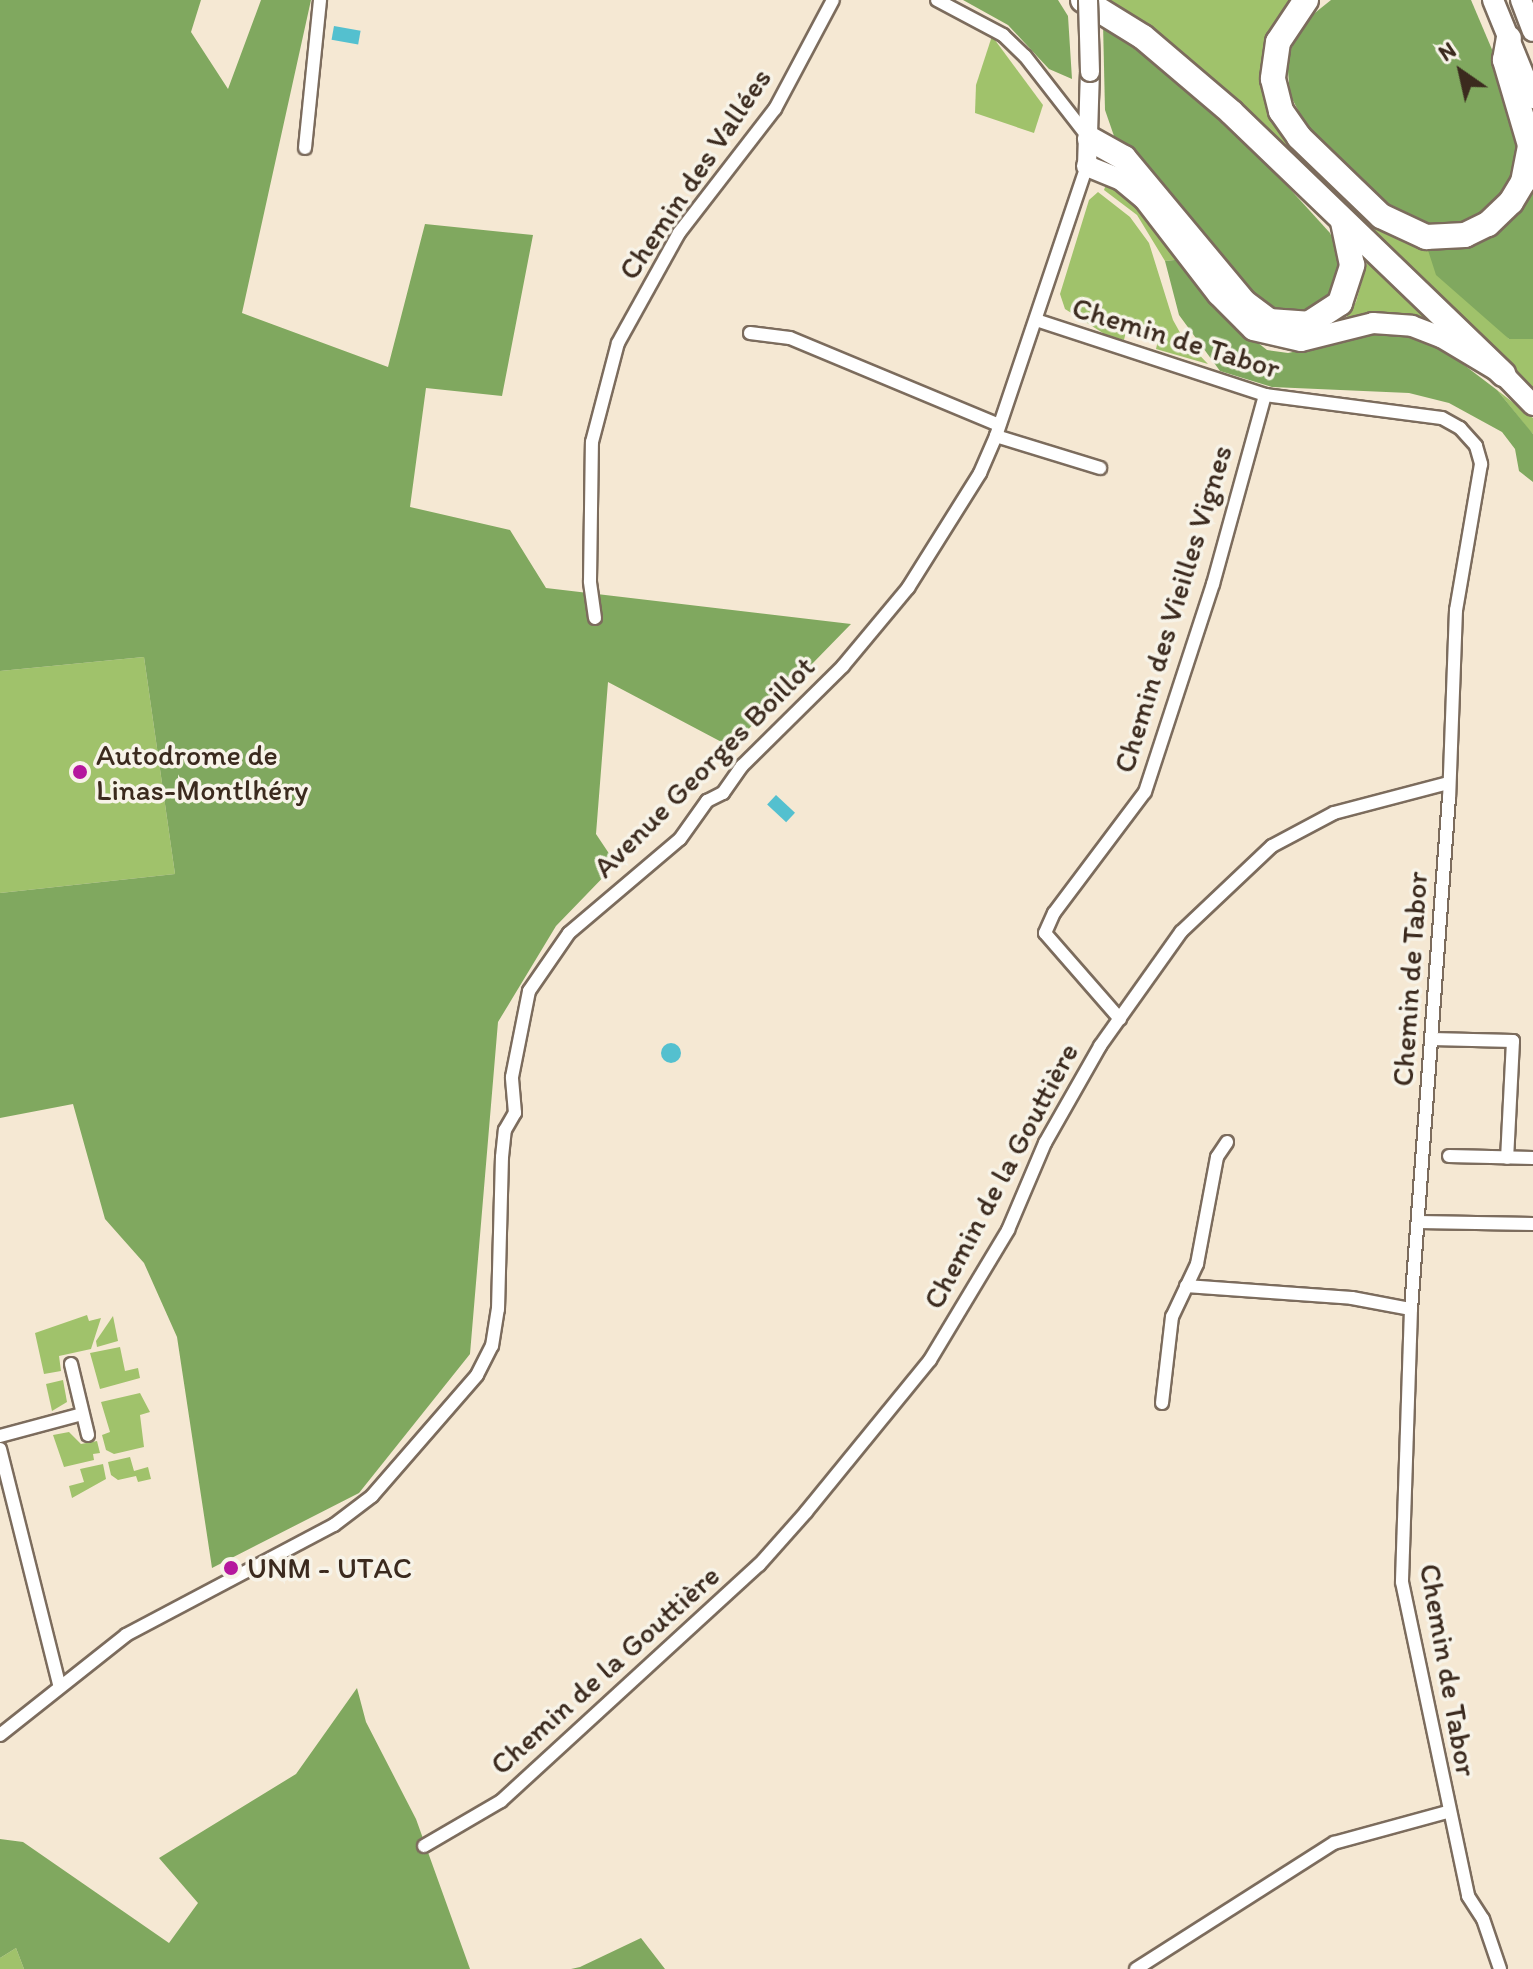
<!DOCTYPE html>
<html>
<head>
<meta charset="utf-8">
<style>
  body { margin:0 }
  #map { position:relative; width:1533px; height:1969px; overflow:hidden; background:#f5e8d3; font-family:Itim,sans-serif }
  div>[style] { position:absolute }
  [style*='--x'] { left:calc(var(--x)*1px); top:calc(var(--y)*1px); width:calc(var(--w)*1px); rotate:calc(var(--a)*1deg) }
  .green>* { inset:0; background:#a0c26b }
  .forest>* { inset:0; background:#80a85f }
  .water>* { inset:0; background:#54c0cf; transform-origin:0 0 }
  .round { border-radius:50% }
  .roads { filter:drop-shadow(2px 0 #7c6c5d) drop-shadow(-2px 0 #7c6c5d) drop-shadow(0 2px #7c6c5d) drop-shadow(0 -2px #7c6c5d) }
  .street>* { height:12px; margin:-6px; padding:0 6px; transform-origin:6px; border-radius:6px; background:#fff }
  .secondary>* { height:18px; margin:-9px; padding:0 9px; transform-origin:9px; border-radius:9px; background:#fff }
  .primary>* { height:20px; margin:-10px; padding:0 10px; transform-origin:10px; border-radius:10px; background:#fff }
  .highway>* { height:24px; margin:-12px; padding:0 12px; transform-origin:12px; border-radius:12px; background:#fff }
  .bridges { filter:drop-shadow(2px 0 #7c6c5d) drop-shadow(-2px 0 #7c6c5d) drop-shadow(0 2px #7c6c5d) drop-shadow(0 -2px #7c6c5d) }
  .secondary-bridge>* { height:18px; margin:-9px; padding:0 9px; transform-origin:9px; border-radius:9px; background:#fff }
  .dots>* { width:22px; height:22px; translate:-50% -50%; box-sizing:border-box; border:4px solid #f7f3e8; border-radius:50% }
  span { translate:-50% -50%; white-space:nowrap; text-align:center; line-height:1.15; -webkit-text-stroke:7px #f7f3e8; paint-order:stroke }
  .street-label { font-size:30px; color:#3b2a1e }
  .poi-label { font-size:30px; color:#3b2a1e }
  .left { translate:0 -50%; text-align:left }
  .north { position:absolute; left:1421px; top:32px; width:80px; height:80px; -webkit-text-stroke:6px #f7f3e8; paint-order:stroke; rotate:326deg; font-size:22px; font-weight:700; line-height:32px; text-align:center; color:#3b2a1e }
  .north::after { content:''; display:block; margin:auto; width:28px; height:36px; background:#3b2a1e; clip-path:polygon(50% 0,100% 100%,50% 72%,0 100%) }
</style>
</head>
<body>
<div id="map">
  <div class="green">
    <div style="clip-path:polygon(1103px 0,1297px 0,1269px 97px,1426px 244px,1509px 339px,1533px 339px,1533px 394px)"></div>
    <div style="clip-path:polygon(992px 36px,1043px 105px,1034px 133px,975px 113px,976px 85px)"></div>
    <div style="clip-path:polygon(1106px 184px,1126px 192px,1184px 259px,1165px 261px,1137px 215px,1104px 190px)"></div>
    <div style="clip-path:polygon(1098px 192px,1130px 217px,1149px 243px,1173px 320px,1183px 338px,1208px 364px,1156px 349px,1159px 336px,1127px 327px,1124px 340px,1106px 335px,1065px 309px,1060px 294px,1089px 200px)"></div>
    <div style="clip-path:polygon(1368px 259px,1435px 323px,1405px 313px,1344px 321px,1356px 302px)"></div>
    <div style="clip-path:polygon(1497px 390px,1533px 418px,1533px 434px,1529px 430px)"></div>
    <div style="clip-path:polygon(144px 657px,175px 874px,0 893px,0 671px)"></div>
    <div style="clip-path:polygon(87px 1315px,89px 1321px,101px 1318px,91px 1349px,59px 1356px,61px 1371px,44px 1374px,35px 1333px)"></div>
    <div style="clip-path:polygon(113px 1316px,118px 1341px,97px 1347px,96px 1341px)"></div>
    <div style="clip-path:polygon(120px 1347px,125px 1371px,138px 1368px,140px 1378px,100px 1389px,90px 1353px)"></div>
    <div style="clip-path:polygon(63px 1380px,67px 1402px,52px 1411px,46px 1384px)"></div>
    <div style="clip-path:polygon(140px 1393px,150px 1412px,140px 1415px,144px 1447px,114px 1454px,106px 1450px,102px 1435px,110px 1432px,101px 1402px)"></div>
    <div style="clip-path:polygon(69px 1432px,81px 1444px,97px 1441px,100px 1453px,93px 1454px,94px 1460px,64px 1467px,53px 1435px)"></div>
    <div style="clip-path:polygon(130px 1457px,134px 1471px,148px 1467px,151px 1479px,138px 1482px,136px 1476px,118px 1480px,111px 1475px,108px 1462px)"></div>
    <div style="clip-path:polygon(103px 1464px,106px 1479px,72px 1498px,69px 1486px,84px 1482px,80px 1469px)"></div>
    <div style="clip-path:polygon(16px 1948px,24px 1969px,0 1969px,0 1958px)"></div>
  </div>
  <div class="forest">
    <div style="clip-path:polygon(0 0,201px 0,191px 32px,228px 89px,261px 0,311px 0,242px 313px,388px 367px,425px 224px,533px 235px,502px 396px,426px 388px,410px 507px,510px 530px,546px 588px,851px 624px,731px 747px,608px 682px,596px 834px,616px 864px,556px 926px,498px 1022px,470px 1354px,359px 1493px,212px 1568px,177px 1337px,144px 1263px,105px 1219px,73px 1104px,0 1118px,0 893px,175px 874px,144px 657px,0 671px)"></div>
    <div style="clip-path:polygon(963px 0,1058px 0,1068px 16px,1072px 79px,1049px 69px,1008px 25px)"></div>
    <div style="clip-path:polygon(1331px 0,1471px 0,1499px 66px,1519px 147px,1511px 180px,1484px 214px,1446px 226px,1427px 225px,1392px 209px,1306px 125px,1290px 95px,1287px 60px,1301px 24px)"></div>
    <div style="clip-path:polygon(1103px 23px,1114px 25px,1230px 123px,1330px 233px,1342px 257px,1340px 289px,1309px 316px,1259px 307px,1114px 136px,1105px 110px)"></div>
    <div style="clip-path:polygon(1533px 182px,1533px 339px,1509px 339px,1436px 275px,1426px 244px,1448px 243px)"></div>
    <div style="clip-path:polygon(1184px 259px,1225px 317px,1267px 350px,1288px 353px,1392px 331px,1425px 339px,1451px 355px,1497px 390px,1533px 434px,1533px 482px,1519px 471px,1515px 449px,1502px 432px,1449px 403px,1409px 393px,1272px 387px,1220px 371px,1179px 315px,1165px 261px)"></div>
    <div style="clip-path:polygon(357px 1688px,366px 1722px,416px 1819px,470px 1969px,24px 1969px,16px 1948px,0 1958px,0 1839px,23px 1842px,169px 1943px,198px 1903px,159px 1858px,296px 1774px)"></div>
    <div style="clip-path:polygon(641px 1938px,665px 1969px,571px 1969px,580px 1967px)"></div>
  </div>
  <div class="water">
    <div style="left:334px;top:26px;width:27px;height:14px;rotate:10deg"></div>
    <div style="left:776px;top:795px;width:26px;height:13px;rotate:43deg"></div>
    <div class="round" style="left:661px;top:1043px;width:20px;height:20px"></div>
  </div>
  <div class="roads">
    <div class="street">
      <div style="--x:937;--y:0;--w:75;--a:27.9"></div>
      <div style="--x:1003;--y:35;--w:30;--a:44"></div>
      <div style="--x:1025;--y:56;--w:103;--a:52.1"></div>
      <div style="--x:305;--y:148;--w:149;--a:-84.2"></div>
      <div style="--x:1036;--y:320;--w:241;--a:18.1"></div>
      <div style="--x:1265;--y:395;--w:178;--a:7.4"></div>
      <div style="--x:1442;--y:418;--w:21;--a:29"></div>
      <div style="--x:1460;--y:428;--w:24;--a:48"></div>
      <div style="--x:1476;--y:446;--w:19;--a:74"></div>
      <div style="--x:1481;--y:464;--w:148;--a:99.7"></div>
      <div style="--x:1456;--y:610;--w:187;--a:92.1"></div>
      <div style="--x:1449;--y:797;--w:513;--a:94.24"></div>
      <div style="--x:1411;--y:1309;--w:273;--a:91.9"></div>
      <div style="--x:1402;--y:1582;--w:321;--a:78.1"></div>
      <div style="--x:1468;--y:1896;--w:27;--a:57"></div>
      <div style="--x:1483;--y:1919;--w:53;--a:71.2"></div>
      <div style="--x:750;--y:333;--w:40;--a:7.1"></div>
      <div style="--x:790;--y:338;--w:226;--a:22.6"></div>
      <div style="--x:996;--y:436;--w:109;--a:17.1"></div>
      <div style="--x:595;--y:618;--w:37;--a:-98"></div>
      <div style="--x:590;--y:581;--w:139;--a:-89.2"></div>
      <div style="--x:592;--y:442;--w:102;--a:-75.3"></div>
      <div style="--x:618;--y:343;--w:126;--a:-61"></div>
      <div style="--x:679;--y:233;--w:157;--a:-52.3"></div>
      <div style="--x:775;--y:109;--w:123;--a:-62"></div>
      <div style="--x:1120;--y:1019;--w:114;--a:-131.1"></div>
      <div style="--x:1045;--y:933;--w:22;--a:-66"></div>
      <div style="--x:1054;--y:913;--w:151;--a:-53.1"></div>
      <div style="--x:1145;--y:792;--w:219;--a:-71.9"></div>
      <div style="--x:1213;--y:584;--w:196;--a:-74.6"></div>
      <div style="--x:1432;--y:1039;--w:81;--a:1.4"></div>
      <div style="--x:1513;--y:1041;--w:117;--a:92.9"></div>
      <div style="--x:1449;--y:1156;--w:84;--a:1.4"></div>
      <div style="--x:1419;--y:1222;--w:114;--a:1"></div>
      <div style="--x:1186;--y:1286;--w:166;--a:4.1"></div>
      <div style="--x:1352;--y:1298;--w:60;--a:10.6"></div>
      <div style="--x:71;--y:1364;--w:73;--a:76.5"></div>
      <div style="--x:1162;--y:1403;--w:87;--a:-83.4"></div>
      <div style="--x:1172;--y:1317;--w:59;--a:-64.7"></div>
      <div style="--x:1197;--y:1264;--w:109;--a:-79.4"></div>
      <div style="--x:1217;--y:1157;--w:18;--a:-56"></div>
      <div style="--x:0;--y:1436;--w:85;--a:-15"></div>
      <div style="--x:0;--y:1449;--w:242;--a:75.9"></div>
      <div style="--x:0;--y:1735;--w:161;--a:-38.4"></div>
      <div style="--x:126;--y:1635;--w:235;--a:-27.9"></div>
      <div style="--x:334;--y:1525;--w:48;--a:-37.3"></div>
      <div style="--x:372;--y:1496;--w:160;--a:-49"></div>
      <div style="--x:477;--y:1375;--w:33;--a:-63"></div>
      <div style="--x:492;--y:1346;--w:37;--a:-81"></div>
      <div style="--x:498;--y:1309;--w:152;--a:-88.5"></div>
      <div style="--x:502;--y:1157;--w:27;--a:-84"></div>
      <div style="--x:505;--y:1130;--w:20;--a:-60"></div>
      <div style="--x:515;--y:1113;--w:36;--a:-95"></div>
      <div style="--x:512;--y:1077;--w:88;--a:-78.8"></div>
      <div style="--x:529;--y:991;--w:70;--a:-55.4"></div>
      <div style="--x:569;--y:933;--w:145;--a:-40.3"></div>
      <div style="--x:680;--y:839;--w:47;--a:-54.6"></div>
      <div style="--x:707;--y:801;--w:18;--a:-27"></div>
      <div style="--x:723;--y:793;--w:33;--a:-55"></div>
      <div style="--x:742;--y:766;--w:142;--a:-44.7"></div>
      <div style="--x:843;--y:666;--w:102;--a:-50.2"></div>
      <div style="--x:908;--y:588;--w:136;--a:-57.9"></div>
      <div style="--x:980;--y:473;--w:40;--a:-66.6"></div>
      <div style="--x:996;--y:436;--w:285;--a:-71.4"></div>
      <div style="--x:424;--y:1846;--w:89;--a:-30.3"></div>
      <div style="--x:501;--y:1801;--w:350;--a:-42.5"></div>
      <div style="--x:759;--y:1565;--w:71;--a:-48.4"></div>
      <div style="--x:806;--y:1512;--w:196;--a:-50.8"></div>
      <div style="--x:930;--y:1360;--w:152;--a:-59"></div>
      <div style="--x:1008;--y:1230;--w:95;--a:-67"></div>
      <div style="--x:1045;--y:1143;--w:112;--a:-60.4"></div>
      <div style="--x:1100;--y:1046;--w:140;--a:-54.6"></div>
      <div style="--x:1181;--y:932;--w:125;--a:-43.4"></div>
      <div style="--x:1272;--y:846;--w:70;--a:-28"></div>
      <div style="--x:1334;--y:813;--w:118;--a:-14.7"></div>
      <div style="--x:1136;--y:1969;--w:235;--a:-32.5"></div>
      <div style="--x:1334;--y:1843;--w:117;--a:-15.3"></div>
    </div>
    <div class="secondary">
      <div style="--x:1087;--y:166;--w:94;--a:-88.2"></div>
    </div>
    <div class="primary">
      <div style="--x:1493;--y:0;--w:106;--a:67.8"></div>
      <div style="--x:1521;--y:0;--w:33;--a:69"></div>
      <div style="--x:1087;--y:166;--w:35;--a:22"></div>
      <div style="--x:1120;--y:179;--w:31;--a:40"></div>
      <div style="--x:1144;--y:199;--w:121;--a:52.4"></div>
      <div style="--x:1218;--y:295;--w:49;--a:45"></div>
      <div style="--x:1253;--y:330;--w:49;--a:12.9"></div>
      <div style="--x:1301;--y:341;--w:74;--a:-14"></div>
      <div style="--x:1373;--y:323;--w:39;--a:4"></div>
      <div style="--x:1412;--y:326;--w:31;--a:21"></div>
      <div style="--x:1441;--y:337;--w:72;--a:30.8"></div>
      <div style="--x:1503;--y:374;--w:43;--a:45.9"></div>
    </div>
    <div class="highway">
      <div style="--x:1083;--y:0;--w:70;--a:31.7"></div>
      <div style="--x:1143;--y:37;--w:116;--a:40.4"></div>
      <div style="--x:1231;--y:112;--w:378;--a:43.9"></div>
      <div style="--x:1306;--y:0;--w:50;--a:123.7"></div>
      <div style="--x:1278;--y:42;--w:37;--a:98"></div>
      <div style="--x:1273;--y:79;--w:33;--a:76"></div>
      <div style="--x:1281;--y:111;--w:32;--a:55"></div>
      <div style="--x:1299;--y:137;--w:114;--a:43.9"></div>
      <div style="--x:1381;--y:216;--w:50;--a:25"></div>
      <div style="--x:1426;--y:237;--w:39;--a:-3"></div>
      <div style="--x:1465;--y:235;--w:25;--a:-26"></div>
      <div style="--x:1488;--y:224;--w:32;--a:-44"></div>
      <div style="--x:1511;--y:202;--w:23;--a:-59"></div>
      <div style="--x:1523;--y:182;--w:38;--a:-79"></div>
      <div style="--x:1530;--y:145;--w:89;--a:-106.4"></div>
      <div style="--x:1505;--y:60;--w:22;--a:-80"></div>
      <div style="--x:1090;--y:139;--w:39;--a:29"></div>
      <div style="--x:1124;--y:158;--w:187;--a:50.2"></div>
      <div style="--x:1244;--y:302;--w:31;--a:37"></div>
      <div style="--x:1269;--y:321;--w:39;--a:4"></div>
      <div style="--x:1308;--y:324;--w:38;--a:-33"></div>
      <div style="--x:1340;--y:303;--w:40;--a:-72"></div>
      <div style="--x:1352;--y:265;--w:44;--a:-101.8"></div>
    </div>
  </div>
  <div class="bridges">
    <div class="secondary-bridge">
      <div style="--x:1088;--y:0;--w:72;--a:88.4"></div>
    </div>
  </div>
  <div class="dots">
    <div style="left:80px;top:772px;background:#b5179e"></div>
    <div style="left:231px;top:1568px;background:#b5179e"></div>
  </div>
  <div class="street-label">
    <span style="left:695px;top:174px;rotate:-56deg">Chemin des Vallées</span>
    <span style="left:1176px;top:338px;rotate:17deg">Chemin de Tabor</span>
    <span style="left:1173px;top:609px;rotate:-73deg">Chemin des Vieilles Vignes</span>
    <span style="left:704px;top:767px;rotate:-45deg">Avenue Georges Boillot</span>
    <span style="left:1410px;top:979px;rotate:-86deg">Chemin de Tabor</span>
    <span style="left:1001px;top:1176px;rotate:-62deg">Chemin de la Gouttière</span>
    <span style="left:605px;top:1670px;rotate:-42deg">Chemin de la Gouttière</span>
    <span style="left:1448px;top:1670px;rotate:80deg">Chemin de Tabor</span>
  </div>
  <div class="poi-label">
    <span class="left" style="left:96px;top:772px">Autodrome de<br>Linas-Montlhéry</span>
    <span class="left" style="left:247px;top:1568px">UNM - UTAC</span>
  </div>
  <div class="north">N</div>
</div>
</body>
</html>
